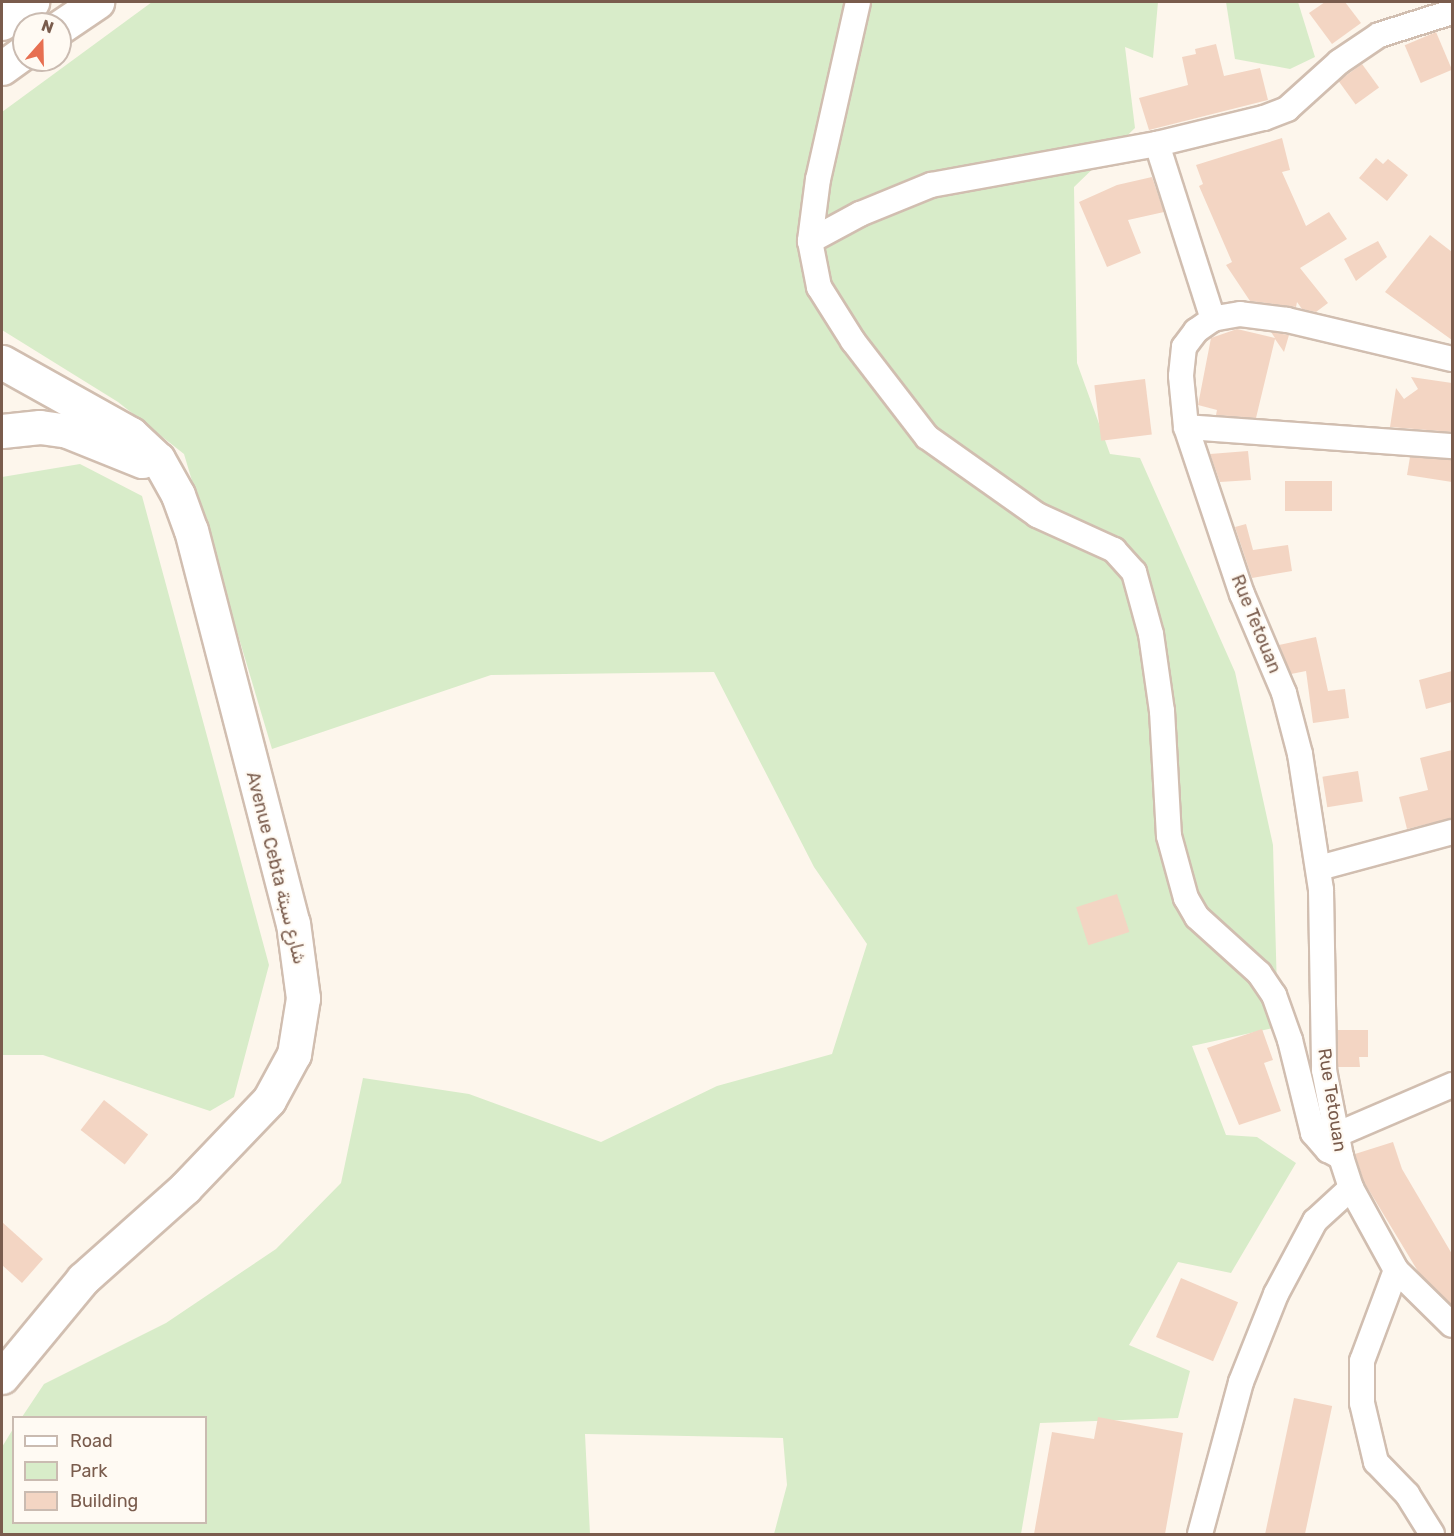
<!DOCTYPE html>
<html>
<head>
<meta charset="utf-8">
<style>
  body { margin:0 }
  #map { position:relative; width:1454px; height:1536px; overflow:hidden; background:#fdf6ec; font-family:Rubik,Cairo,sans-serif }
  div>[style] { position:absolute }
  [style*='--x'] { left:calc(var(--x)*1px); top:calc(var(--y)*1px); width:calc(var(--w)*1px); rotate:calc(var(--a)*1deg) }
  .green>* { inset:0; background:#d8ecc9 }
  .building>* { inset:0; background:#f3d5c3; transform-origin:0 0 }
  .roads { filter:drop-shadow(2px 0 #d1beb0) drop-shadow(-2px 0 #d1beb0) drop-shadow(0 2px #d1beb0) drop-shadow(0 -2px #d1beb0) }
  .street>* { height:24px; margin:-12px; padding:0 12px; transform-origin:12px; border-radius:12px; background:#fff }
  .secondary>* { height:33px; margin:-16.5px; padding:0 16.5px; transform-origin:16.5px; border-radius:16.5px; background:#fff }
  span { translate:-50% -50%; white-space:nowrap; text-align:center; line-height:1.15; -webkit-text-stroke:4.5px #fffaf3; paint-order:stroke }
  .street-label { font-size:18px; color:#7a5c4d }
  .frame { position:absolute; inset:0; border:3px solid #7a5c4d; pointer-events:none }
  .legend { position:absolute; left:12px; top:1416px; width:195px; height:108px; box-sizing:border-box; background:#fffaf3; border:2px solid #cabbb1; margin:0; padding:8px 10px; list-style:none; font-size:18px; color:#7a5c4d }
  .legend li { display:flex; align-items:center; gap:12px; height:30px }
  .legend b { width:30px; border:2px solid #cabbb1 }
  .north { position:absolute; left:12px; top:12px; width:60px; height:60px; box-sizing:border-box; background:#fffaf3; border:2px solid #cabbb1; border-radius:50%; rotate:20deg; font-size:16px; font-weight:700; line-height:24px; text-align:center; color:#7a5c4d }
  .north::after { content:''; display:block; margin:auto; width:21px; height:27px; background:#e76f51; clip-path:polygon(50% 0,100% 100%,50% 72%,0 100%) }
</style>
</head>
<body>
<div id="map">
  <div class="green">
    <div style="clip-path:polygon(152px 2px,1158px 2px,1153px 58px,1125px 47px,1135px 128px,1074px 187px,1077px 363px,1110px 454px,1140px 458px,1235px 672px,1273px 845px,1278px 1027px,1192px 1046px,1226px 1135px,1257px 1137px,1296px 1163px,1231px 1273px,1178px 1262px,1129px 1345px,1190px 1371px,1178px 1418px,1040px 1423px,1021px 1534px,774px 1534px,787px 1485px,783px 1438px,585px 1434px,590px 1534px,2px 1534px,2px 1447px,13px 1429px,14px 1522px,206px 1522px,206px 1418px,22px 1417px,44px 1384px,166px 1323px,276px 1249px,341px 1183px,363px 1078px,469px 1094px,601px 1142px,717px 1086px,832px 1054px,867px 944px,814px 867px,714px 672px,491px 675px,272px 749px,184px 454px,118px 402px,2px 330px,2px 112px)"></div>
    <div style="clip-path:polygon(1226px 2px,1298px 2px,1315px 57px,1290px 69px,1235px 59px)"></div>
    <div style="clip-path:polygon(80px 464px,142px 496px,269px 965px,234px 1097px,210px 1111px,43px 1055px,2px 1055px,2px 477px)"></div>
  </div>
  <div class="building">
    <div style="clip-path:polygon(1325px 2px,1345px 2px,1361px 23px,1332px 44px,1309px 13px)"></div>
    <div style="left:1436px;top:32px;width:41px;height:34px;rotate:67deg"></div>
    <div style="clip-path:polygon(1216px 44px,1224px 76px,1260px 68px,1268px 100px,1149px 130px,1139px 98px,1188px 85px,1182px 57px,1196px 54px,1195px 49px)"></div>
    <div style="left:1362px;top:64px;width:29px;height:29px;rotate:54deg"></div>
    <div style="clip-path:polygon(1282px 138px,1290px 170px,1282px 172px,1306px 226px,1329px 212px,1347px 239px,1300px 268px,1328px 303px,1316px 312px,1302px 309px,1297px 302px,1296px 307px,1250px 301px,1226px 265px,1232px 262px,1199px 186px,1203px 184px,1196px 165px)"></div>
    <div style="clip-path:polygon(1376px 158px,1383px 164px,1388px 159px,1408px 175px,1387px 201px,1359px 178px)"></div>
    <div style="clip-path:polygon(1152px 177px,1164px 212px,1128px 220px,1141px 253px,1107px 267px,1079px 202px,1117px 185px)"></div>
    <div style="clip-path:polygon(1430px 235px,1452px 252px,1452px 340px,1385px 292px)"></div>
    <div style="clip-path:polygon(1378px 241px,1387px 257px,1356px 281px,1344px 259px)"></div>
    <div style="clip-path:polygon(1237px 329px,1275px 338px,1271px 332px,1289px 335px,1284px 352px,1275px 339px,1256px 418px,1216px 415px,1217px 410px,1198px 405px,1211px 338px)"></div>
    <div style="clip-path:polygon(1411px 377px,1452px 383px,1452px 432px,1390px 427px,1396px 388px,1404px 399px,1418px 389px)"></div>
    <div style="left:1145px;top:379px;width:56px;height:51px;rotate:83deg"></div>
    <div style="clip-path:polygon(1248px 451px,1251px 480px,1220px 482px,1210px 454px)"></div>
    <div style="clip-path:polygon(1410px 457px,1452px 460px,1452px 482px,1407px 475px)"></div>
    <div style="left:1332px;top:481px;width:30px;height:47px;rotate:90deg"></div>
    <div style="clip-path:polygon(1246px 524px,1253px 550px,1288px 545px,1292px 571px,1252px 578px,1235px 527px)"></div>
    <div style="clip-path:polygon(1316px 637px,1328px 691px,1345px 689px,1349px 718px,1313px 723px,1306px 671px,1291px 674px,1279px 645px)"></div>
    <div style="clip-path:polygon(1452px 671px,1452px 702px,1426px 709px,1419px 680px)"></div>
    <div style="clip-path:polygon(1452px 750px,1452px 818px,1407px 829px,1399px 797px,1428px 790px,1420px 758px)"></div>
    <div style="left:1358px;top:771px;width:31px;height:36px;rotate:81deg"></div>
    <div style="left:1117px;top:894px;width:40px;height:43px;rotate:72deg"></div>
    <div style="clip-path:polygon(1262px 1029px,1273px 1060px,1264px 1063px,1281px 1111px,1239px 1125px,1207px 1048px)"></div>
    <div style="clip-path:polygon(1338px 1030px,1368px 1030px,1368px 1057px,1359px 1057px,1360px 1067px,1338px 1067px)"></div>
    <div style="left:104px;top:1100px;width:56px;height:38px;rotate:38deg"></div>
    <div style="clip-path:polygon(1393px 1142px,1402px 1169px,1452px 1254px,1452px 1306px,1419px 1273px,1364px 1182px,1355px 1154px)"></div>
    <div style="clip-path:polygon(2px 1222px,43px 1259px,22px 1283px,2px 1265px)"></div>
    <div style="left:1181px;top:1278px;width:62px;height:64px;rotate:23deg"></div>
    <div style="left:1294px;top:1398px;width:39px;height:139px;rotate:12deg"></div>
    <div style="clip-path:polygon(1098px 1417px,1183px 1433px,1165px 1534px,1034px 1534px,1052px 1432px,1094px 1439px)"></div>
  </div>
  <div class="roads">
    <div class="street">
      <div style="--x:858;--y:2;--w:181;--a:102.7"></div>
      <div style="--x:818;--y:179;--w:63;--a:97.4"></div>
      <div style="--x:810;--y:241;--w:47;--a:78.9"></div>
      <div style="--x:819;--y:287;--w:64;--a:57.8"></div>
      <div style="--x:853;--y:341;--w:121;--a:52.4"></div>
      <div style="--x:927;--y:437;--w:135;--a:35.3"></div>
      <div style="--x:1037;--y:515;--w:85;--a:24.4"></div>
      <div style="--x:1114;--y:550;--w:30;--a:48"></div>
      <div style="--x:1134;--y:572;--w:64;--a:74.7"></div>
      <div style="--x:1151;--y:634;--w:78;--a:81.9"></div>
      <div style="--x:1162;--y:711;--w:125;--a:86.8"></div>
      <div style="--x:1169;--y:836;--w:64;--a:74.7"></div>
      <div style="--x:1186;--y:898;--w:22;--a:60"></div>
      <div style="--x:1197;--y:917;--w:84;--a:42.1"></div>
      <div style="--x:1259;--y:973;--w:27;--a:56"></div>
      <div style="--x:1274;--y:995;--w:48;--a:70.4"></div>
      <div style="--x:1290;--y:1040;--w:96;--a:76.1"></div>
      <div style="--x:1313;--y:1133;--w:23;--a:49"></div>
      <div style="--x:1328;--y:1150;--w:15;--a:28"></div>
      <div style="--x:1157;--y:144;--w:184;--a:72.3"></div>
      <div style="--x:810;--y:241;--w:57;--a:-28.4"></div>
      <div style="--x:860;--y:214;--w:77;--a:-22.2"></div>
      <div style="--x:931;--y:185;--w:230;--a:-10.3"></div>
      <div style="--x:1157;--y:144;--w:110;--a:-13.7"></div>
      <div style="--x:1264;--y:118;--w:25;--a:-21"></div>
      <div style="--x:1287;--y:109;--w:70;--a:-42.1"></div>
      <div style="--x:1339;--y:62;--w:48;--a:-34"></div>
      <div style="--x:1379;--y:35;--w:77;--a:-17.5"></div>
      <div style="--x:1452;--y:359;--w:170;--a:-166.7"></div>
      <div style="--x:1287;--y:320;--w:47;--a:-172.7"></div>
      <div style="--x:1240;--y:314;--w:27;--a:170"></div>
      <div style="--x:1213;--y:319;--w:21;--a:145"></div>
      <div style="--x:1196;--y:331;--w:20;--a:127"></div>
      <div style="--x:1184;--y:347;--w:29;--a:96"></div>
      <div style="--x:1181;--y:376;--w:51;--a:84.4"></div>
      <div style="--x:1186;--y:427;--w:176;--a:71.5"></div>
      <div style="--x:1242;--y:594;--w:108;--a:67"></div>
      <div style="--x:1284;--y:693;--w:63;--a:75.3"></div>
      <div style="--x:1300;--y:754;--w:138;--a:81.2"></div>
      <div style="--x:1321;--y:890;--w:180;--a:89"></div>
      <div style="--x:1324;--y:1070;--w:89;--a:78.9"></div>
      <div style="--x:1341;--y:1157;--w:33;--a:72"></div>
      <div style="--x:1351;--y:1188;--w:94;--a:61.2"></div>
      <div style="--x:1396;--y:1270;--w:78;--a:44.5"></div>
      <div style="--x:1186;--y:427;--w:267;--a:4.1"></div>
      <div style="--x:1319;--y:868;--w:138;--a:-15.1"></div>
      <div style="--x:1336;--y:1135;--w:126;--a:-23.3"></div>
      <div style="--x:1396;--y:1270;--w:97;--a:110.5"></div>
      <div style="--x:1362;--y:1361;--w:42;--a:90"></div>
      <div style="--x:1362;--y:1403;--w:61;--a:76.7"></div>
      <div style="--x:1376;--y:1462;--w:45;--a:45.9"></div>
      <div style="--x:1407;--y:1494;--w:47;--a:58"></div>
      <div style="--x:1200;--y:1534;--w:157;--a:-74.9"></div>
      <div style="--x:1241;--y:1382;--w:95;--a:-68.3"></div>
      <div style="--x:1276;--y:1294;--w:83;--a:-61.9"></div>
      <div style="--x:1315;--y:1221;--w:49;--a:-42.5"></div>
    </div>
    <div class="secondary">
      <div style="--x:2;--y:23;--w:37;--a:-35"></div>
      <div style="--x:60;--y:27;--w:45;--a:-34"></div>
      <div style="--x:2;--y:68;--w:27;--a:-36"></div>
      <div style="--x:2;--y:362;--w:148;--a:29.2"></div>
      <div style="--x:131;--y:434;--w:37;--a:43"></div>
      <div style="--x:158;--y:459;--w:41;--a:60.9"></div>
      <div style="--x:178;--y:495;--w:37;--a:70"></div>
      <div style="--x:191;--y:530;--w:406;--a:75.5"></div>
      <div style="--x:293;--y:923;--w:76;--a:82.4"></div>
      <div style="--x:303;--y:998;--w:57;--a:99.1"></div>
      <div style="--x:294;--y:1054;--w:52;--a:118.5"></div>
      <div style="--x:269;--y:1100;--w:122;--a:133.7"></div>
      <div style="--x:185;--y:1188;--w:137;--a:138.3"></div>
      <div style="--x:83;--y:1279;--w:127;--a:129.6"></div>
      <div style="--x:2;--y:431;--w:38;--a:-6"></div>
      <div style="--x:40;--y:427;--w:27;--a:8"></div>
      <div style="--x:67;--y:431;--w:81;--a:21.8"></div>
    </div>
  </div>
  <div class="street-label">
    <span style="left:1256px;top:624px;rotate:68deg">Rue Tetouan</span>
    <span style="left:276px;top:868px;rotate:76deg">Avenue Cebta شارع سبتة</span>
    <span style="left:1332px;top:1100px;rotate:81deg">Rue Tetouan</span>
  </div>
  <div class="frame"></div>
  <ul class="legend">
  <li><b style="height:8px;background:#fff"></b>Road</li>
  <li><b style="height:16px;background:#d8ecc9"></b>Park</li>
  <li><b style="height:16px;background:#f3d5c3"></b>Building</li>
  </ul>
  <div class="north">N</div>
</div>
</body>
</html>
